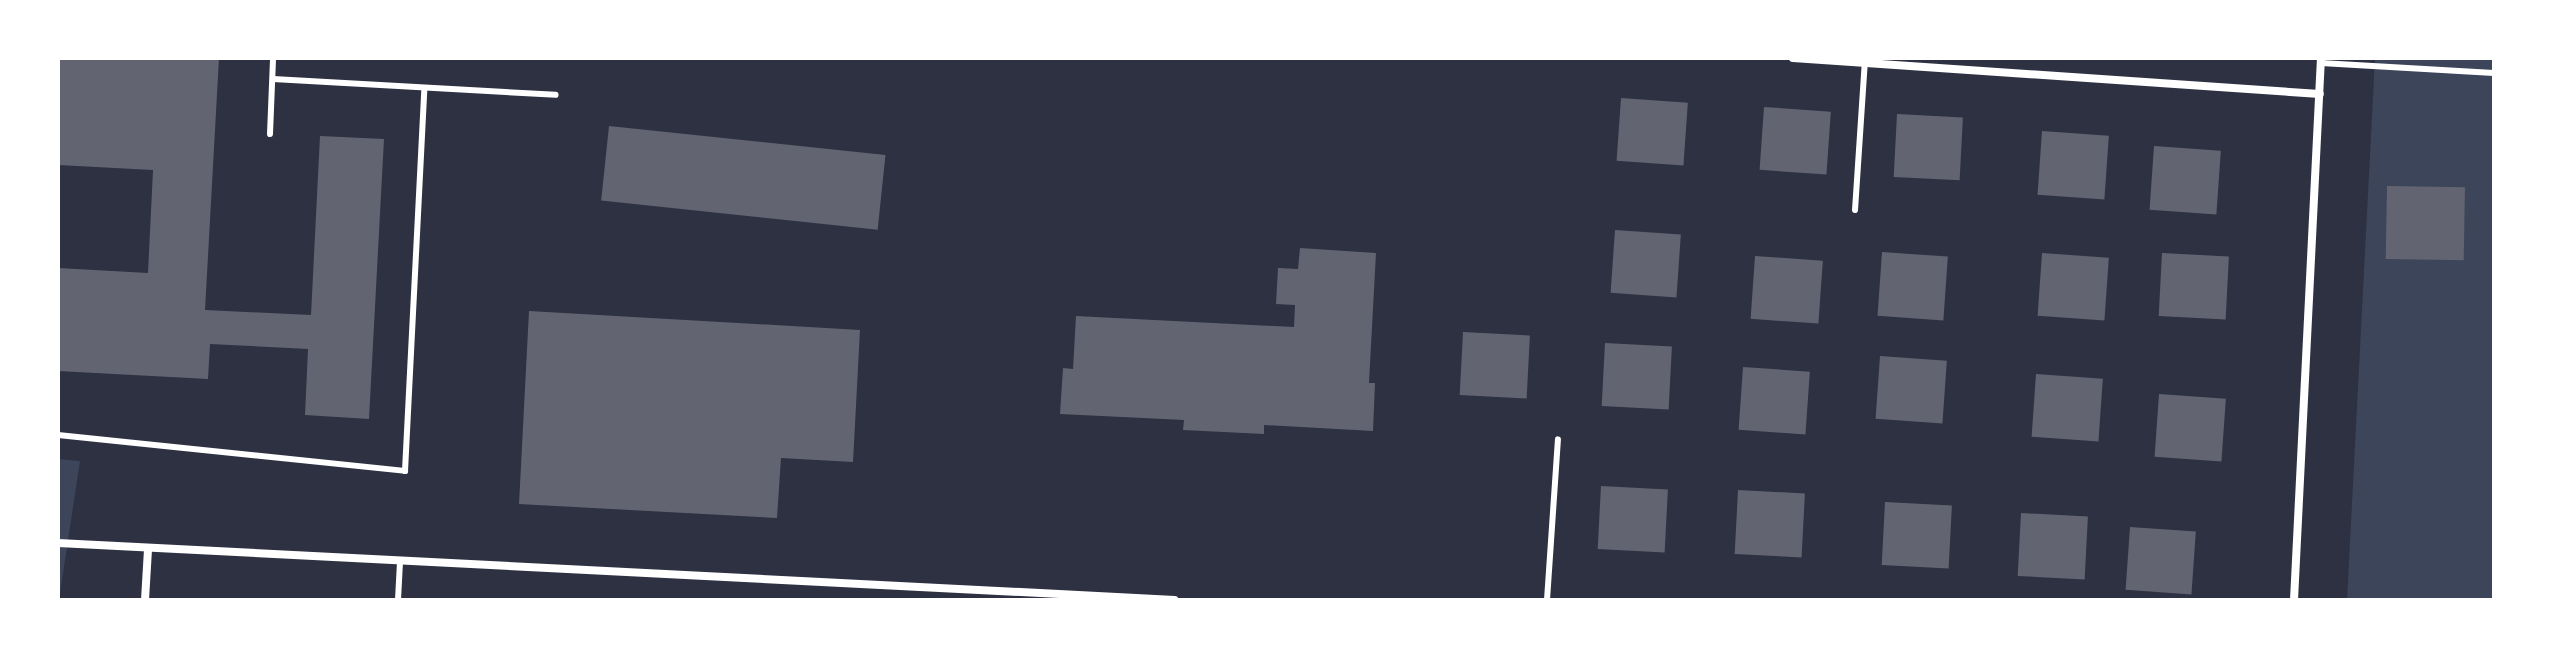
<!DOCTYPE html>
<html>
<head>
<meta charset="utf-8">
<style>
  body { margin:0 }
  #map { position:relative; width:2552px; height:658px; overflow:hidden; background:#2d3142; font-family:Merriweather,serif }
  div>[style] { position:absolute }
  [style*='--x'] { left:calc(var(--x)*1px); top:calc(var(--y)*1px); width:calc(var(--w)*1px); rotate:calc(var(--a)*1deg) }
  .green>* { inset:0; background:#3c4559 }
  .building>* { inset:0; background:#626471; transform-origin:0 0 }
  .service>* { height:6px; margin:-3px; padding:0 3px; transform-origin:3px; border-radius:3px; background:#fff }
  .minor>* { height:8px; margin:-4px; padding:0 4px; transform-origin:4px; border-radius:4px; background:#fff }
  span { translate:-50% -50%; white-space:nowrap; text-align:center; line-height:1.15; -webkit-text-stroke:8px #fff; paint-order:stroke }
  .frame { position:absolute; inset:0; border:60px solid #fff; pointer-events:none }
</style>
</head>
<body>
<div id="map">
  <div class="green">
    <div style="clip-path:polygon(2375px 58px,2494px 58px,2494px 600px,2347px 600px)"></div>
    <div style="clip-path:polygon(58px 459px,80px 461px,59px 600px,58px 600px)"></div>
  </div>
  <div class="building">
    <div style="clip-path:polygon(58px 58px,219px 58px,205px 310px,311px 315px,320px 136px,384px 139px,369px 419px,305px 415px,308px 349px,210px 344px,208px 379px,58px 371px,58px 268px,148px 273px,153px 170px,58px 165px)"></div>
    <div style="left:1621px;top:98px;width:67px;height:63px;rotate:4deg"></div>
    <div style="left:1764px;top:107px;width:67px;height:63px;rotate:4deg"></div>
    <div style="left:1897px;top:114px;width:66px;height:63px;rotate:3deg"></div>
    <div style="left:609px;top:126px;width:278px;height:75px;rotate:6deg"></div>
    <div style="left:2042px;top:131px;width:67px;height:64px;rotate:4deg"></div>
    <div style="left:2154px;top:146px;width:67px;height:64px;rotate:4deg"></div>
    <div style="left:2387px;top:186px;width:78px;height:73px;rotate:1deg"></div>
    <div style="left:1615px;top:230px;width:66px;height:63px;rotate:4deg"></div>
    <div style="clip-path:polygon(1300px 248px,1376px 253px,1369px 383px,1375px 383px,1373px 431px,1264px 425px,1264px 434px,1183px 430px,1184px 420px,1060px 414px,1063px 368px,1073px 369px,1076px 316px,1294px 327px,1295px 305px,1276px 304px,1278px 268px,1298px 269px)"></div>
    <div style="left:1882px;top:252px;width:66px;height:64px;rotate:4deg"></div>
    <div style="left:2042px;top:253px;width:67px;height:63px;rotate:4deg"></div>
    <div style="left:2162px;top:253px;width:67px;height:63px;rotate:3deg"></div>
    <div style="left:1755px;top:256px;width:68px;height:63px;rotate:4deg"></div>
    <div style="clip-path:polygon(529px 311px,860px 330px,853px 462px,781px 458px,777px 518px,519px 504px)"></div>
    <div style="left:1463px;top:332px;width:67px;height:63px;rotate:3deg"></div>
    <div style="left:1605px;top:343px;width:67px;height:63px;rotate:3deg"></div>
    <div style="left:1880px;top:356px;width:67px;height:63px;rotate:4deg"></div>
    <div style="left:1743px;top:367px;width:67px;height:63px;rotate:4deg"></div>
    <div style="left:2036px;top:374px;width:67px;height:63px;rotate:4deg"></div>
    <div style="left:2159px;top:394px;width:67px;height:63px;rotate:4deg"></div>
    <div style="left:1601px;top:486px;width:67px;height:63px;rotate:3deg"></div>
    <div style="left:1738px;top:490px;width:67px;height:64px;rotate:3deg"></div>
    <div style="left:1885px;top:502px;width:67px;height:63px;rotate:3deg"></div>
    <div style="left:2021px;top:513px;width:67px;height:63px;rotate:3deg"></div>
    <div style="left:2130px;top:527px;width:66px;height:63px;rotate:4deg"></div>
  </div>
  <div class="service">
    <div style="--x:2321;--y:63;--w:173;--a:3.3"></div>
    <div style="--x:273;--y:79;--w:283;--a:3.2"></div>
    <div style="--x:270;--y:134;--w:76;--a:-87.7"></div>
    <div style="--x:1855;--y:210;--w:152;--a:-86.2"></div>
    <div style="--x:58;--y:435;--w:349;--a:5.9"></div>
    <div style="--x:405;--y:471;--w:381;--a:-87.1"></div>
    <div style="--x:398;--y:600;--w:38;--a:-87"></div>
    <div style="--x:1547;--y:600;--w:161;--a:-86.1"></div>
  </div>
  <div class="minor">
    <div style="--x:1793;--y:58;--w:528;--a:3.91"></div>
    <div style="--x:58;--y:543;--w:1118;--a:2.92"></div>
    <div style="--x:145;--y:600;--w:51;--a:-86.6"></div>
    <div style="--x:2294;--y:600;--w:543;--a:-87.15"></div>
  </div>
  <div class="frame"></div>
</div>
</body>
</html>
